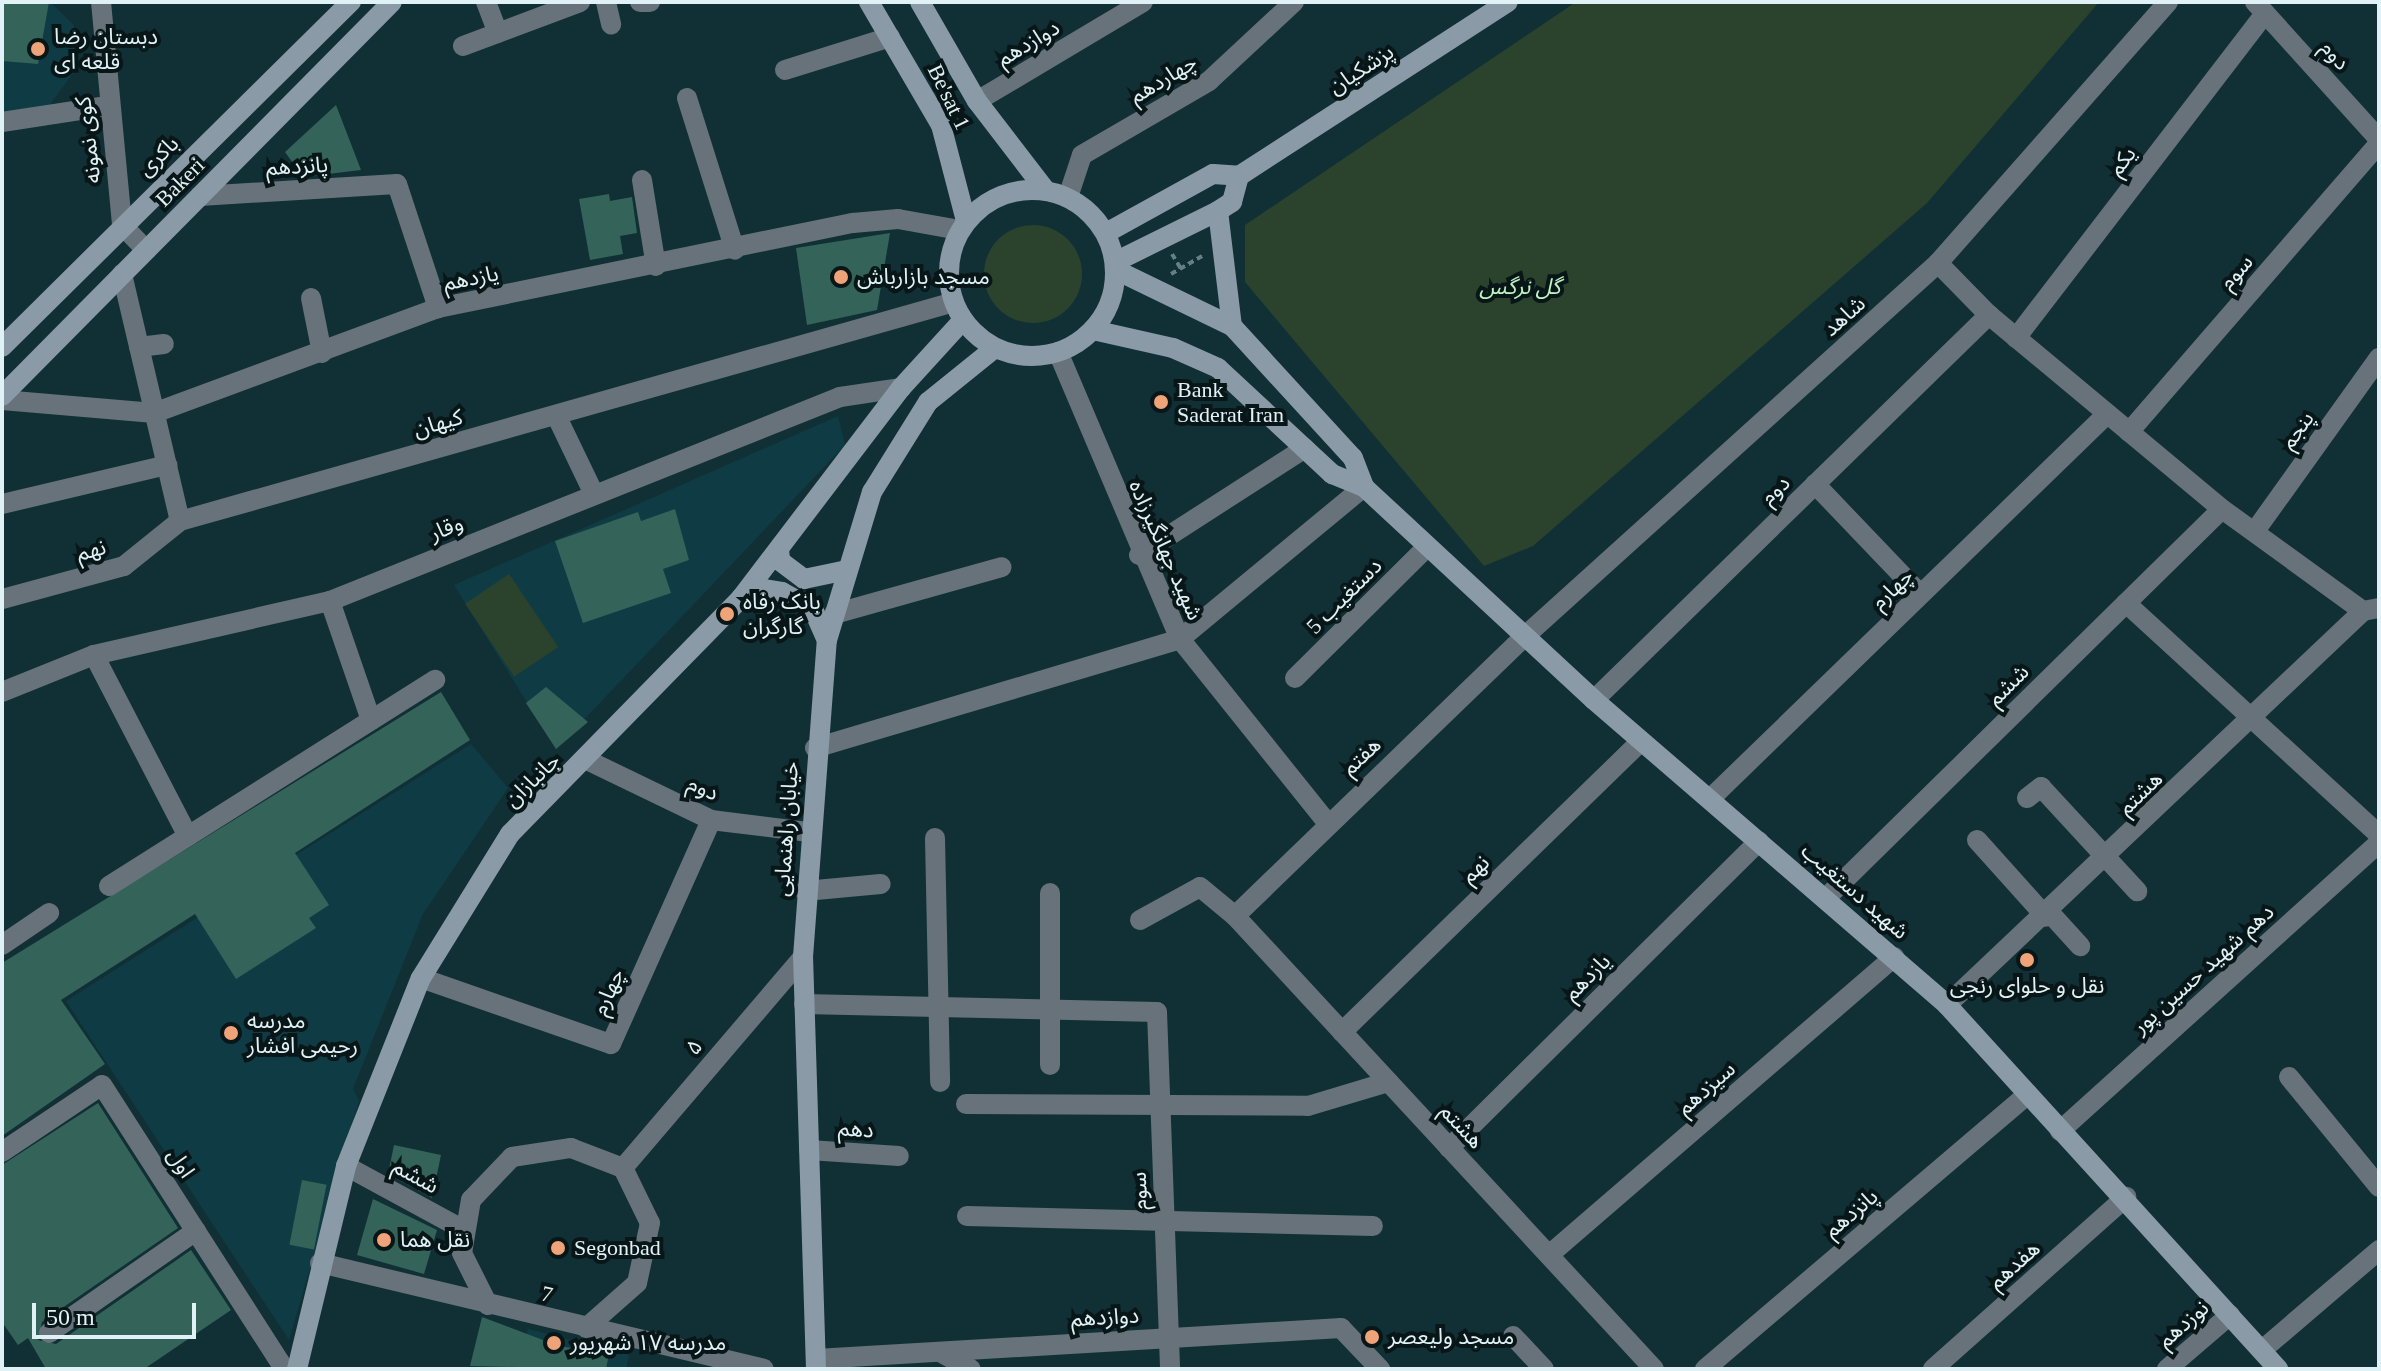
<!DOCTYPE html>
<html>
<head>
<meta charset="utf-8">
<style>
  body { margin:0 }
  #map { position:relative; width:2381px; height:1371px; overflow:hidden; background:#103036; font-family:"Times New Roman","Noto Sans Arabic",serif }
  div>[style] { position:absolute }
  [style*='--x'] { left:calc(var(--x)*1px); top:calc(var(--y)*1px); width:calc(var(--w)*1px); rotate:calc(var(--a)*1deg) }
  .built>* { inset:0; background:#0f3c44 }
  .green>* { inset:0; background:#2b432d; transform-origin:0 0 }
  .round { border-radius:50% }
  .building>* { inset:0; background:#346359; transform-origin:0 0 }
  .path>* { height:4px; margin-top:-2px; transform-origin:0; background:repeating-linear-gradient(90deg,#657f84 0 6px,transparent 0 10px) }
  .street>* { height:20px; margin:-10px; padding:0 10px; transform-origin:10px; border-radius:10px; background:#68727a }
  .secondary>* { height:20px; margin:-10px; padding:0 10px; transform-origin:10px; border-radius:10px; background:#8b9aa7 }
  .secondary>.ring { margin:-10px; padding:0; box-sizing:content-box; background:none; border:20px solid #8b9aa7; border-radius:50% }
  .dots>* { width:22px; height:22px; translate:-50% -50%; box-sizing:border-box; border:4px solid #091618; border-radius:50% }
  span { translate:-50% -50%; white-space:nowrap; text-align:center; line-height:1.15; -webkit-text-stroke:8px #091618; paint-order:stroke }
  .poi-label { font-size:22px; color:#e0f2f6 }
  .left { translate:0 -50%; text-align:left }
  .street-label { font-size:22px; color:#e0f2f6 }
  .park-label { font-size:22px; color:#bff3c3; font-style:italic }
  .frame { position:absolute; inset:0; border:4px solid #e0f2f6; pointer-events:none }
  .scale { position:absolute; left:32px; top:1303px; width:164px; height:36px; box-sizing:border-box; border:4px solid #e0f2f6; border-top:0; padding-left:10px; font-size:24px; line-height:28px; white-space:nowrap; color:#e0f2f6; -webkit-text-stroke:6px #091618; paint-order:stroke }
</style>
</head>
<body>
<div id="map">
  <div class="built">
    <div style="clip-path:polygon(2px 2px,50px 2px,74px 25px,73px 73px,46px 110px,2px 118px)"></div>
    <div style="clip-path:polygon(838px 416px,845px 445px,556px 749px,454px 585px)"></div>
    <div style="clip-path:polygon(471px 744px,508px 788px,423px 914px,353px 1089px,359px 1101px,289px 1340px,66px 1001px)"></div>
    <div style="clip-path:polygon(528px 1329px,629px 1355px,626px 1369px,517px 1369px)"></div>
  </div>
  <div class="green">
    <div style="clip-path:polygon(1576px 2px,2099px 2px,1927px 203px,1533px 546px,1484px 566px,1245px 282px,1245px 225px)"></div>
    <div class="round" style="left:984px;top:225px;width:98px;height:98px"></div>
    <div style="left:509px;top:574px;width:88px;height:53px;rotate:56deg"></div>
  </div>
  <div class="building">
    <div style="clip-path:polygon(2px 2px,49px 2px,38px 64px,2px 61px)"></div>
    <div style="clip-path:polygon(336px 105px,361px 170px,303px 177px,285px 152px)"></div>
    <div style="clip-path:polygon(609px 194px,610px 201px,632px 197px,637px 233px,620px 236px,623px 254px,590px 260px,579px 199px)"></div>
    <div style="clip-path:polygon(890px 233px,877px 310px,807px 325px,796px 248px)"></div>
    <div style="clip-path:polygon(675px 509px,689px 560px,663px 569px,671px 593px,583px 623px,555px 541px,638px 512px,641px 521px)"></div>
    <div style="clip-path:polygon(546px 687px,588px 722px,556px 749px,526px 703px)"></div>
    <div style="clip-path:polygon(441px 692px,470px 740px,295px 853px,329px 905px,309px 918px,316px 928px,236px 979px,195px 914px,61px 1000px,105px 1064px,2px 1136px,2px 963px)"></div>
    <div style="clip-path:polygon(98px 1103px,178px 1228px,42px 1322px,38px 1340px,56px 1344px,191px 1250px,231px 1310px,144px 1369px,46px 1369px,28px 1338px,18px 1345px,2px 1322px,2px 1165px)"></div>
    <div style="clip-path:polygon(394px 1145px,441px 1155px,432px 1198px,388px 1174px)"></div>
    <div style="left:302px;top:1180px;width:25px;height:66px;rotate:11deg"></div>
    <div style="clip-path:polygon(373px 1199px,437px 1230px,424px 1274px,357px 1255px)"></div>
    <div style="clip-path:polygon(482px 1317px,559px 1346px,609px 1354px,606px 1369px,470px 1366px)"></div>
  </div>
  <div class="path">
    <div style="--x:1172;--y:254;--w:17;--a:59"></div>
    <div style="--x:1171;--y:274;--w:39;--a:-30"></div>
  </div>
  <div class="street">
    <div style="--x:101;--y:2;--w:224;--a:84.6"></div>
    <div style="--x:122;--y:225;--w:35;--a:46"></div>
    <div style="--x:486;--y:2;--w:33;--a:69"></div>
    <div style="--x:606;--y:2;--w:23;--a:77"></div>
    <div style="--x:640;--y:2;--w:10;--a:0"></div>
    <div style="--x:2255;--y:2;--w:185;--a:47.9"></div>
    <div style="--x:463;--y:46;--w:125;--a:-20.6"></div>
    <div style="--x:785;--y:70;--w:110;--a:-17.4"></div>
    <div style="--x:687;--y:98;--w:159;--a:72.5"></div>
    <div style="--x:977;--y:101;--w:193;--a:-30.8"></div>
    <div style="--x:2;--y:122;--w:105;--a:-8.7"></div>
    <div style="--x:642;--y:180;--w:87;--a:80.8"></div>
    <div style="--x:200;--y:196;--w:197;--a:-3.5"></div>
    <div style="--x:397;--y:184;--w:131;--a:71.7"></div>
    <div style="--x:1068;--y:197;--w:44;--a:-71.6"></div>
    <div style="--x:1082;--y:155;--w:147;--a:-30.2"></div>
    <div style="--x:1209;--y:81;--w:116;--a:-42.9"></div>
    <div style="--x:1938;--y:263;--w:73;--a:45.6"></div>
    <div style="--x:1989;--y:315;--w:303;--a:39.8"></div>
    <div style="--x:2222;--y:509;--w:174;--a:35.9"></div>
    <div style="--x:2363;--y:611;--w:16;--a:-11"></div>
    <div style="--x:122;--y:274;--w:254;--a:76.8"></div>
    <div style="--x:311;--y:298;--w:56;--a:78.7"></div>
    <div style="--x:2016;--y:338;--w:409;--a:-52.5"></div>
    <div style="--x:139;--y:347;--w:25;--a:-7"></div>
    <div style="--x:1058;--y:352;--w:312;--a:67"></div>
    <div style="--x:1180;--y:639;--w:233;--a:51.3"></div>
    <div style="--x:2;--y:400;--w:153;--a:4.9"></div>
    <div style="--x:154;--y:413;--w:303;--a:-20.3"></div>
    <div style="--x:438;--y:308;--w:424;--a:-11.6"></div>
    <div style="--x:853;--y:223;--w:45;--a:-5.1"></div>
    <div style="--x:898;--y:219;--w:63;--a:10.1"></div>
    <div style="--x:556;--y:415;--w:88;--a:64.3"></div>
    <div style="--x:2129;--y:432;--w:382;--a:-49.1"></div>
    <div style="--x:1815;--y:484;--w:152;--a:46.3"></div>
    <div style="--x:2;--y:504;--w:170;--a:-13.3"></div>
    <div style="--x:2255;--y:531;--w:213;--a:-54.4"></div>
    <div style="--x:1139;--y:555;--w:197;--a:-32.8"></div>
    <div style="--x:2;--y:599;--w:126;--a:-15.1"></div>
    <div style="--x:124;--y:566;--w:72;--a:-38.8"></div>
    <div style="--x:180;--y:521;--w:804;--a:-15.8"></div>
    <div style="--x:330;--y:601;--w:126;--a:71"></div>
    <div style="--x:2126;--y:603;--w:343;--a:42.5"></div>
    <div style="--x:834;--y:614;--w:174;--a:-15.6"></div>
    <div style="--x:94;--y:655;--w:204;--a:62.6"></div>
    <div style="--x:1295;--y:678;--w:185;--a:-44.8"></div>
    <div style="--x:2;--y:692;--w:99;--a:-21.9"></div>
    <div style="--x:94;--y:655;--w:242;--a:-12.9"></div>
    <div style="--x:330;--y:601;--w:549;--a:-21.8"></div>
    <div style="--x:840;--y:397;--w:62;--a:-8.4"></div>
    <div style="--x:1594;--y:700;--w:552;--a:-44.27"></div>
    <div style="--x:815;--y:748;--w:381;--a:-16.6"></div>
    <div style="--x:1180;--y:639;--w:239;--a:-39.6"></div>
    <div style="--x:587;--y:760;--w:138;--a:25.8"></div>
    <div style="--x:711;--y:820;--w:99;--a:7"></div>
    <div style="--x:1711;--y:798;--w:552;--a:-44.12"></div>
    <div style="--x:2027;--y:798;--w:18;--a:-38"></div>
    <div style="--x:2041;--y:787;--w:142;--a:47.3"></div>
    <div style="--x:935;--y:838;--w:244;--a:88.8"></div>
    <div style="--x:1977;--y:840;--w:103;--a:48.1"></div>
    <div style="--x:109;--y:886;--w:386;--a:-32.3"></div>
    <div style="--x:805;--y:891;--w:76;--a:-5.3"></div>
    <div style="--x:1050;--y:893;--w:172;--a:90"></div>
    <div style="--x:1828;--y:896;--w:552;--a:-44.49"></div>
    <div style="--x:2050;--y:913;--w:45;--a:47.7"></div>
    <div style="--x:1235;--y:916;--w:402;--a:-44"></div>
    <div style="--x:1524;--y:637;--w:558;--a:-42.09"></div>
    <div style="--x:1938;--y:263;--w:348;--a:-48.6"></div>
    <div style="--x:1140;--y:920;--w:68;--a:-28.8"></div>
    <div style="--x:1200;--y:887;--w:45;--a:39.6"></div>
    <div style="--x:1235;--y:916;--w:617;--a:47.23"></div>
    <div style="--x:2;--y:945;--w:57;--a:-34.2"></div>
    <div style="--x:421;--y:978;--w:201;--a:19.2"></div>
    <div style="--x:611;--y:1044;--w:245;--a:-65.9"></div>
    <div style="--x:804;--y:1004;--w:353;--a:1.3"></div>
    <div style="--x:1157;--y:1012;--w:357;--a:87.9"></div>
    <div style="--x:1947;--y:1005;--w:573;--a:-43.44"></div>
    <div style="--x:1342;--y:1032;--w:417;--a:-44.2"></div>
    <div style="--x:2289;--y:1077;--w:142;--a:50.7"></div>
    <div style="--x:966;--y:1104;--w:342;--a:0.3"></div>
    <div style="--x:1308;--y:1106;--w:84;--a:-16.7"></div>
    <div style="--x:2060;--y:1131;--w:430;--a:-42.1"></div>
    <div style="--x:1449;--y:1148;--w:436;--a:-44.7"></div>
    <div style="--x:809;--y:1150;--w:90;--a:3.8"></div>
    <div style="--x:2;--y:1152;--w:120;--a:-33.8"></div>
    <div style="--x:102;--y:1085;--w:337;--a:57.3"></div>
    <div style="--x:346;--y:1166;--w:132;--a:28.5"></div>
    <div style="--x:623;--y:1168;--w:277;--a:-49.5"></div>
    <div style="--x:967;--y:1216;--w:406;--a:1.4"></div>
    <div style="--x:1549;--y:1255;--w:456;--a:-40.8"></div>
    <div style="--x:320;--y:1263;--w:456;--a:13.4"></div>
    <div style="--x:488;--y:1305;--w:58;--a:-116.6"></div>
    <div style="--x:462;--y:1253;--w:54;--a:-80.4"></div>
    <div style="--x:471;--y:1200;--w:59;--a:-46.4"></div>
    <div style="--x:512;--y:1157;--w:60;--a:-8.7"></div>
    <div style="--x:571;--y:1148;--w:56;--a:21"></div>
    <div style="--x:623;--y:1168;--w:61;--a:63.9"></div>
    <div style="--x:650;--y:1223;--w:61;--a:102.2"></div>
    <div style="--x:637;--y:1283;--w:68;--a:138.6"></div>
    <div style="--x:49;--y:1333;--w:179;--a:-34.8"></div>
    <div style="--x:1513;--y:1336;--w:45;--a:46.8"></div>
    <div style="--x:2262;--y:1350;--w:154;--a:-40.5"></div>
    <div style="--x:940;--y:1352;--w:35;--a:29"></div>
    <div style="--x:816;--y:1359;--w:526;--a:-3.38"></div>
    <div style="--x:1341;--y:1328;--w:57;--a:46.4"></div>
    <div style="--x:1705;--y:1369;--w:424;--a:-40.4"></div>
    <div style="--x:1933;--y:1369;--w:259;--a:-41.7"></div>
    <div style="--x:2167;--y:1369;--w:83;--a:-40.6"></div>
  </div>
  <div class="secondary">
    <div style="--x:869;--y:2;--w:143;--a:59.7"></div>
    <div style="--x:941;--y:125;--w:99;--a:75.4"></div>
    <div style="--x:920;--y:2;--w:114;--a:60.1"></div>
    <div style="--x:977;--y:101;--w:113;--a:52.5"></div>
    <div class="ring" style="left:949px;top:190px;width:146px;height:146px"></div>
    <div style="--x:1218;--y:211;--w:116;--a:83.1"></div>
    <div style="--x:1106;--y:233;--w:122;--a:-28.9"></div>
    <div style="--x:1213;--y:174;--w:26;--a:4"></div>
    <div style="--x:1239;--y:176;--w:320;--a:-32.9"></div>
    <div style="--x:1115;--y:262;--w:115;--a:-26.3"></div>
    <div style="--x:1218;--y:211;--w:17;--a:-33"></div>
    <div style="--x:1232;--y:202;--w:27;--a:-75"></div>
    <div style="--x:1116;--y:270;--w:129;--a:25.8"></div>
    <div style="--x:1232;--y:326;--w:179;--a:47.5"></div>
    <div style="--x:1353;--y:458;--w:31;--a:69"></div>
    <div style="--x:1093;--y:330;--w:82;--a:12.7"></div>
    <div style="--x:1173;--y:348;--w:49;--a:24"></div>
    <div style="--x:1218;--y:368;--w:156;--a:42.9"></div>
    <div style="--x:1332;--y:474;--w:35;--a:22"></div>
    <div style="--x:1364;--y:487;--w:313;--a:42.8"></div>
    <div style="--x:1594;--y:700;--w:467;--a:40.8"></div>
    <div style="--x:1947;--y:1005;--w:492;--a:47.7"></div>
    <div style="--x:2;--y:347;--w:491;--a:-44.7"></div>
    <div style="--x:2;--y:396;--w:554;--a:-45.29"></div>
    <div style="--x:779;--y:549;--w:12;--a:85"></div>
    <div style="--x:780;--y:561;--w:30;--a:37"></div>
    <div style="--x:804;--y:579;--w:44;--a:-11.8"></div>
    <div style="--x:741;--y:598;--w:24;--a:-22"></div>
    <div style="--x:763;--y:589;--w:19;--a:9"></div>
    <div style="--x:782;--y:592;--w:35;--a:29"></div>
    <div style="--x:813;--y:609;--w:34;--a:66"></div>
    <div style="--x:297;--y:1369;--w:209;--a:-76.4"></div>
    <div style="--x:346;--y:1166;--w:202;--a:-68.3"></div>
    <div style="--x:421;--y:978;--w:169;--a:-58.3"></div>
    <div style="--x:510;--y:834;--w:330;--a:-45.6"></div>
    <div style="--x:741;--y:598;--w:264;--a:-52.7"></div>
    <div style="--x:901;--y:388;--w:92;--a:-47.6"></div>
    <div style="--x:816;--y:1369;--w:412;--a:-91.8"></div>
    <div style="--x:803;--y:957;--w:318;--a:-85.7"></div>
    <div style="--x:827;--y:640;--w:155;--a:-73.1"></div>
    <div style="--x:872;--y:492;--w:106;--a:-58.1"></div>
    <div style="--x:928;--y:402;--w:86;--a:-38.9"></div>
  </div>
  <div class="dots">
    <div style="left:38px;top:49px;background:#efa378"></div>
    <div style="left:841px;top:277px;background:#efa378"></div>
    <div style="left:1161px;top:402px;background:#efa378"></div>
    <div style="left:727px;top:614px;background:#efa378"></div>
    <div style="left:2027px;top:960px;background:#efa378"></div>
    <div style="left:231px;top:1033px;background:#efa378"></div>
    <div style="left:384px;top:1240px;background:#efa378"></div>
    <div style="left:558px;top:1248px;background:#efa378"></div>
    <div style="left:1372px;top:1337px;background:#efa378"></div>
    <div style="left:554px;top:1343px;background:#efa378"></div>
  </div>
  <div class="poi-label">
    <span class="left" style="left:54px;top:49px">دبستان رضا<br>قلعه ای</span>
    <span class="left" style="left:857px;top:277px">مسجد بازارباش</span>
    <span class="left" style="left:1177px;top:402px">Bank<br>Saderat Iran</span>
    <span class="left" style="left:743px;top:614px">بانک رفاه<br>گارگران</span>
    <span style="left:2027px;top:986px">نقل و حلوای رنجی</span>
    <span class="left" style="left:247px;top:1033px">مدرسه<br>رحیمی افشار</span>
    <span class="left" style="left:400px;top:1240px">نقل هما</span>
    <span class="left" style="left:574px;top:1248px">Segonbad</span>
    <span class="left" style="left:1388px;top:1337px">مسجد ولیعصر</span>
    <span class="left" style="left:570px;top:1343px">مدرسه ۱۷ شهریور</span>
  </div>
  <div class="street-label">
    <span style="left:1028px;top:43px;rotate:-31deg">دوازدهم</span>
    <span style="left:2335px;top:55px;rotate:48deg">دوم</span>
    <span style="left:1361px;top:69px;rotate:-33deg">پزشکیان</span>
    <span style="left:1163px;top:79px;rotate:-31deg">چهاردهم</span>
    <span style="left:949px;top:97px;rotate:64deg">Be'sat 1</span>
    <span style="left:88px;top:140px;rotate:-97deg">کوی نمونه</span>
    <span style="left:158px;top:156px;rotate:-44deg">باکری</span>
    <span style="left:2122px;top:161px;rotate:-53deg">یکم</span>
    <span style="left:297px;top:166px;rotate:-3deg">پانزدهم</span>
    <span style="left:180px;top:182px;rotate:-45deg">Bakeri</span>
    <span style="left:2236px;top:272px;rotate:-49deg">سوم</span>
    <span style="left:471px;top:278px;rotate:-11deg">یازدهم</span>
    <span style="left:1844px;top:316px;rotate:-42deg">شاهد</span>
    <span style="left:438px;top:423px;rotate:-16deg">کیهان</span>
    <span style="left:2297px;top:430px;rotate:-54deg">پنجم</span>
    <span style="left:1775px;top:490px;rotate:-44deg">دوم</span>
    <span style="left:446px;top:528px;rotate:-22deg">وقار</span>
    <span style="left:91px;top:550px;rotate:-15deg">نهم</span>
    <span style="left:1166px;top:550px;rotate:66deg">شهید جهانگیرزاده</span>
    <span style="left:1892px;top:589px;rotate:-44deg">چهارم</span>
    <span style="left:1344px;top:596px;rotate:-45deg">دستغیب 5</span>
    <span style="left:2008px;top:685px;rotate:-45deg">ششم</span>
    <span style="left:1361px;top:756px;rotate:-43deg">هفتم</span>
    <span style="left:532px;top:780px;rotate:-44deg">جانبازان</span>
    <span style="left:703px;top:788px;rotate:23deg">دوم</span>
    <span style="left:2140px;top:793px;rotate:-44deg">هشتم</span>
    <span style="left:786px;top:829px;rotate:-86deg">خیابان راهنمایی</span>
    <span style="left:1475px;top:869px;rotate:-44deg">نهم</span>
    <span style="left:1855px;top:891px;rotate:41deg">شهید دستغیب</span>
    <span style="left:2203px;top:969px;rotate:-42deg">دهم شهید حسین پور</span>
    <span style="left:1587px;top:977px;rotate:-45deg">یازدهم</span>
    <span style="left:608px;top:992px;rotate:-66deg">چهارم</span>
    <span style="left:694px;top:1047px;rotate:-50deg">۵</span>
    <span style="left:1706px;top:1088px;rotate:-41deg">سیزدهم</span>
    <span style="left:1462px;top:1126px;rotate:47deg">هشتم</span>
    <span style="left:856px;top:1129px;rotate:4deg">دهم</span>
    <span style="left:181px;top:1163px;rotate:57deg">اول</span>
    <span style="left:416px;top:1176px;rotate:29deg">ششم</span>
    <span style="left:1139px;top:1191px;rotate:-92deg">سوم</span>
    <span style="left:1851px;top:1213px;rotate:-40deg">پانزدهم</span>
    <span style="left:2014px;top:1265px;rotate:-42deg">هفدهم</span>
    <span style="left:547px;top:1294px;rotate:13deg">7</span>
    <span style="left:1105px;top:1317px;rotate:-3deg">دوازدهم</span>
    <span style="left:2183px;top:1324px;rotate:-41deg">نوزدهم</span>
  </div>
  <div class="park-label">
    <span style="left:1520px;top:287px">گل نرگس</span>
  </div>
  <div class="frame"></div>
  <div class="scale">50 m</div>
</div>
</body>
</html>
